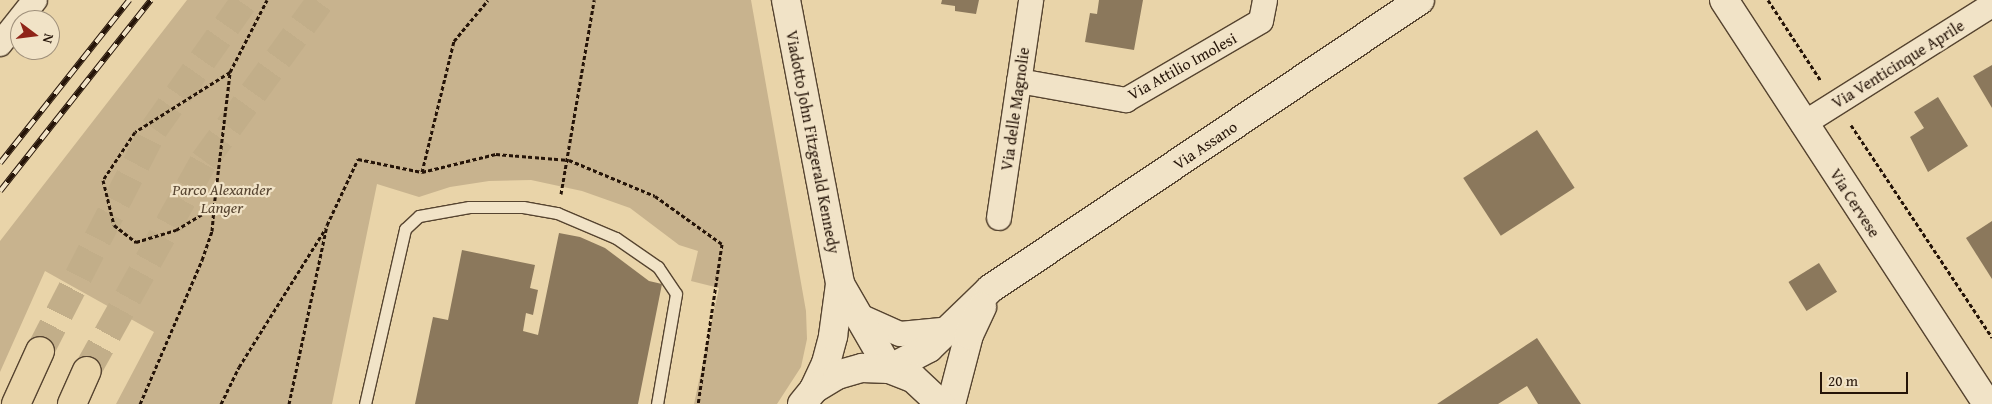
<!DOCTYPE html>
<html>
<head>
<meta charset="utf-8">
<style>
  body { margin:0 }
  #map { position:relative; width:1992px; height:404px; overflow:hidden; background:#e9d4a9; font-family:"Gentium Book Plus",serif }
  div>[style] { position:absolute }
  [style*='--x'] { left:calc(var(--x)*1px); top:calc(var(--y)*1px); width:calc(var(--w)*1px); rotate:calc(var(--a)*1deg) }
  .green>* { inset:0; background:#c8b38e }
  .building>* { inset:0; background:#8b785c; transform-origin:0 0 }
  .trunk-tunnel>* { height:28px; margin-top:-14px; transform-origin:0; background:repeating-linear-gradient(90deg,#c2ae89 0 28px,transparent 0 42px) }
  .path>* { height:3px; margin-top:-1.5px; transform-origin:0; background:repeating-linear-gradient(90deg,#251408 0 4px,transparent 0 6.5px) }
  .roads { filter:drop-shadow(1px 0 #564430) drop-shadow(-1px 0 #564430) drop-shadow(0 1px #564430) drop-shadow(0 -1px #564430) }
  .service>* { height:11px; margin:-5.5px; padding:0 5.5px; transform-origin:5.5px; border-radius:5.5px; background:#f1e3c7 }
  .minor>* { height:24px; margin:-12px; padding:0 12px; transform-origin:12px; border-radius:12px; background:#f1e3c7 }
  .tertiary>* { height:28px; margin:-14px; padding:0 14px; transform-origin:14px; border-radius:14px; background:#f1e3c7 }
  .secondary>* { height:28px; margin:-14px; padding:0 14px; transform-origin:14px; border-radius:14px; background:#f1e3c7 }
  .trunk>* { height:28px; margin:-14px; padding:0 14px; transform-origin:14px; border-radius:14px; background:#e9d4a9 }
  .rail>* { height:5.5px; margin-top:-2.75px; transform-origin:0; background:repeating-linear-gradient(90deg,#f1e3c7 0 11px,#251408 0 22px); box-sizing:border-box; border-block:1px solid #251408 }
  span { translate:-50% -50%; white-space:nowrap; text-align:center; line-height:1.15; -webkit-text-stroke:4.5px #f1e3c7; paint-order:stroke }
  .street-label { font-size:16px; color:#251408 }
  .park-label { font-size:16px; color:#564430; font-style:italic }
  .north { position:absolute; left:10px; top:10px; width:50px; height:50px; box-sizing:border-box; background:#f1e3c7; border:1px solid #9f907b; border-radius:50%; rotate:105deg; font-size:14px; font-weight:700; line-height:20px; text-align:center; color:#251408 }
  .north::after { content:''; display:block; margin:auto; width:18px; height:22px; background:#8f2418; clip-path:polygon(50% 0,100% 100%,50% 72%,0 100%) }
  .scale { position:absolute; left:1820px; top:372px; width:88px; height:22px; box-sizing:border-box; border:2px solid #251408; border-top:0; padding-left:6px; font-size:15px; line-height:18px; white-space:nowrap; color:#251408; -webkit-text-stroke:4px #f1e3c7; paint-order:stroke }
</style>
</head>
<body>
<div id="map">
  <div class="green">
    <div style="clip-path:polygon(187px 0,751px 0,806px 311px,807px 339px,801px 367px,777px 404px,694px 404px,719px 288px,691px 281px,698px 251px,679px 245px,630px 208px,582px 191px,531px 180px,489px 181px,450px 187px,419px 197px,377px 184px,332px 404px,116px 404px,154px 332px,45px 271px,0 372px,0 241px)"></div>
  </div>
  <div class="building">
    <div style="clip-path:polygon(942px 0,979px 0,976px 14px,955px 11px,955px 6px,941px 4px)"></div>
    <div style="clip-path:polygon(1099px 0,1143px 0,1134px 50px,1085px 42px,1090px 13px,1097px 14px)"></div>
    <div style="clip-path:polygon(1992px 65px,1992px 108px,1973px 76px)"></div>
    <div style="clip-path:polygon(1938px 97px,1968px 146px,1928px 172px,1910px 137px,1924px 128px,1914px 112px)"></div>
    <div style="left:1537px;top:130px;width:69px;height:88px;rotate:57deg"></div>
    <div style="clip-path:polygon(1992px 221px,1992px 279px,1966px 238px)"></div>
    <div style="clip-path:polygon(559px 233px,580px 237px,605px 248px,649px 281px,662px 284px,638px 404px,415px 404px,433px 317px,448px 320px,462px 250px,535px 265px,530px 288px,538px 290px,533px 315px,526px 313px,523px 331px,538px 335px)"></div>
    <div style="left:1819px;top:263px;width:34px;height:36px;rotate:58deg"></div>
    <div style="clip-path:polygon(1537px 338px,1581px 404px,1538px 404px,1527px 386px,1498px 404px,1437px 404px)"></div>
  </div>
  <div class="trunk-tunnel">
    <div style="--x:40;--y:351;--w:250;--a:-62.8"></div>
    <div style="--x:154;--y:129;--w:158;--a:-54.8"></div>
    <div style="--x:87;--y:371;--w:240;--a:-60.9"></div>
    <div style="--x:204;--y:161;--w:199;--a:-54"></div>
  </div>
  <div class="path">
    <div style="--x:1768;--y:0;--w:97;--a:56.8"></div>
    <div style="--x:230;--y:72;--w:112;--a:147.7"></div>
    <div style="--x:135;--y:132;--w:58;--a:123.7"></div>
    <div style="--x:103;--y:180;--w:46;--a:76.3"></div>
    <div style="--x:114;--y:225;--w:28;--a:38"></div>
    <div style="--x:136;--y:242;--w:42;--a:-16.7"></div>
    <div style="--x:176;--y:230;--w:44;--a:-31.2"></div>
    <div style="--x:214;--y:207;--w:136;--a:-83.2"></div>
    <div style="--x:230;--y:72;--w:81;--a:-62.8"></div>
    <div style="--x:1851;--y:125;--w:255;--a:56.4"></div>
    <div style="--x:422;--y:172;--w:76;--a:-13.7"></div>
    <div style="--x:496;--y:154;--w:73;--a:4.7"></div>
    <div style="--x:569;--y:160;--w:93;--a:22.7"></div>
    <div style="--x:655;--y:196;--w:82;--a:35.6"></div>
    <div style="--x:722;--y:244;--w:162;--a:98.5"></div>
    <div style="--x:561;--y:194;--w:197;--a:-80.3"></div>
    <div style="--x:140;--y:404;--w:157;--a:-66.7"></div>
    <div style="--x:202;--y:260;--w:31;--a:-71"></div>
    <div style="--x:212;--y:231;--w:23;--a:-85"></div>
    <div style="--x:221;--y:404;--w:41;--a:-64.1"></div>
    <div style="--x:239;--y:367;--w:164;--a:-58"></div>
    <div style="--x:289;--y:404;--w:183;--a:-78"></div>
    <div style="--x:327;--y:225;--w:73;--a:-64.8"></div>
    <div style="--x:358;--y:159;--w:65;--a:11.5"></div>
    <div style="--x:422;--y:172;--w:135;--a:-76.3"></div>
    <div style="--x:454;--y:41;--w:53;--a:-50.3"></div>
  </div>
  <div class="roads">
    <div class="service">
      <div style="--x:365;--y:404;--w:180;--a:-77.1"></div>
      <div style="--x:405;--y:229;--w:19;--a:-43"></div>
      <div style="--x:419;--y:216;--w:51;--a:-10.2"></div>
      <div style="--x:469;--y:207;--w:54;--a:0"></div>
      <div style="--x:523;--y:207;--w:35;--a:10"></div>
      <div style="--x:557;--y:213;--w:64;--a:23"></div>
      <div style="--x:616;--y:238;--w:51;--a:34.6"></div>
      <div style="--x:658;--y:267;--w:32;--a:56"></div>
      <div style="--x:676;--y:294;--w:112;--a:99.8"></div>
    </div>
    <div class="minor">
      <div style="--x:0;--y:44;--w:56;--a:-51.5"></div>
      <div style="--x:1019;--y:81;--w:109;--a:10.1"></div>
      <div style="--x:1126;--y:100;--w:156;--a:-30.3"></div>
      <div style="--x:1261;--y:21;--w:21;--a:-79"></div>
      <div style="--x:1803;--y:124;--w:223;--a:-32.2"></div>
      <div style="--x:999;--y:218;--w:220;--a:-81.6"></div>
      <div style="--x:855;--y:314;--w:49;--a:24"></div>
      <div style="--x:900;--y:334;--w:52;--a:-5.5"></div>
    </div>
    <div class="tertiary">
      <div style="--x:1724;--y:0;--w:482;--a:56.9"></div>
      <div style="--x:889;--y:369;--w:45;--a:-27.7"></div>
      <div style="--x:929;--y:348;--w:85;--a:-44"></div>
      <div style="--x:990;--y:289;--w:518;--a:-33.9"></div>
      <div style="--x:951;--y:404;--w:71;--a:-75.4"></div>
      <div style="--x:969;--y:335;--w:31;--a:-65"></div>
    </div>
    <div class="secondary">
      <div style="--x:786;--y:0;--w:289;--a:79.2"></div>
      <div style="--x:840;--y:284;--w:98;--a:60"></div>
      <div style="--x:814;--y:389;--w:29;--a:-65"></div>
      <div style="--x:826;--y:363;--w:28;--a:-75"></div>
      <div style="--x:833;--y:336;--w:52;--a:-82.3"></div>
      <div style="--x:802;--y:404;--w:19;--a:-51"></div>
      <div style="--x:814;--y:389;--w:27;--a:-31"></div>
      <div style="--x:837;--y:375;--w:26;--a:-16"></div>
      <div style="--x:862;--y:368;--w:27;--a:2"></div>
      <div style="--x:889;--y:369;--w:26;--a:21"></div>
      <div style="--x:913;--y:378;--w:38;--a:43"></div>
    </div>
    <div class="trunk">
      <div style="--x:16;--y:404;--w:58;--a:-65.6"></div>
      <div style="--x:72;--y:404;--w:36;--a:-66"></div>
    </div>
  </div>
  <div class="rail">
    <div style="--x:0;--y:163;--w:208;--a:-51.6"></div>
    <div style="--x:0;--y:191;--w:243;--a:-51.7"></div>
  </div>
  <div class="street-label">
    <span style="left:1898px;top:64px;rotate:-32deg">Via Venticinque Aprile</span>
    <span style="left:1182px;top:66px;rotate:-29deg">Via Attilio Imolesi</span>
    <span style="left:1015px;top:109px;rotate:-82deg">Via delle Magnolie</span>
    <span style="left:813px;top:142px;rotate:79deg">Viadotto John Fitzgerald Kennedy</span>
    <span style="left:1205px;top:145px;rotate:-34deg">Via Assano</span>
    <span style="left:1855px;top:203px;rotate:57deg">Via Cervese</span>
  </div>
  <div class="park-label">
    <span style="left:222px;top:198px">Parco Alexander<br>Langer</span>
  </div>
  <div class="north">N</div>
  <div class="scale">20 m</div>
</div>
</body>
</html>
